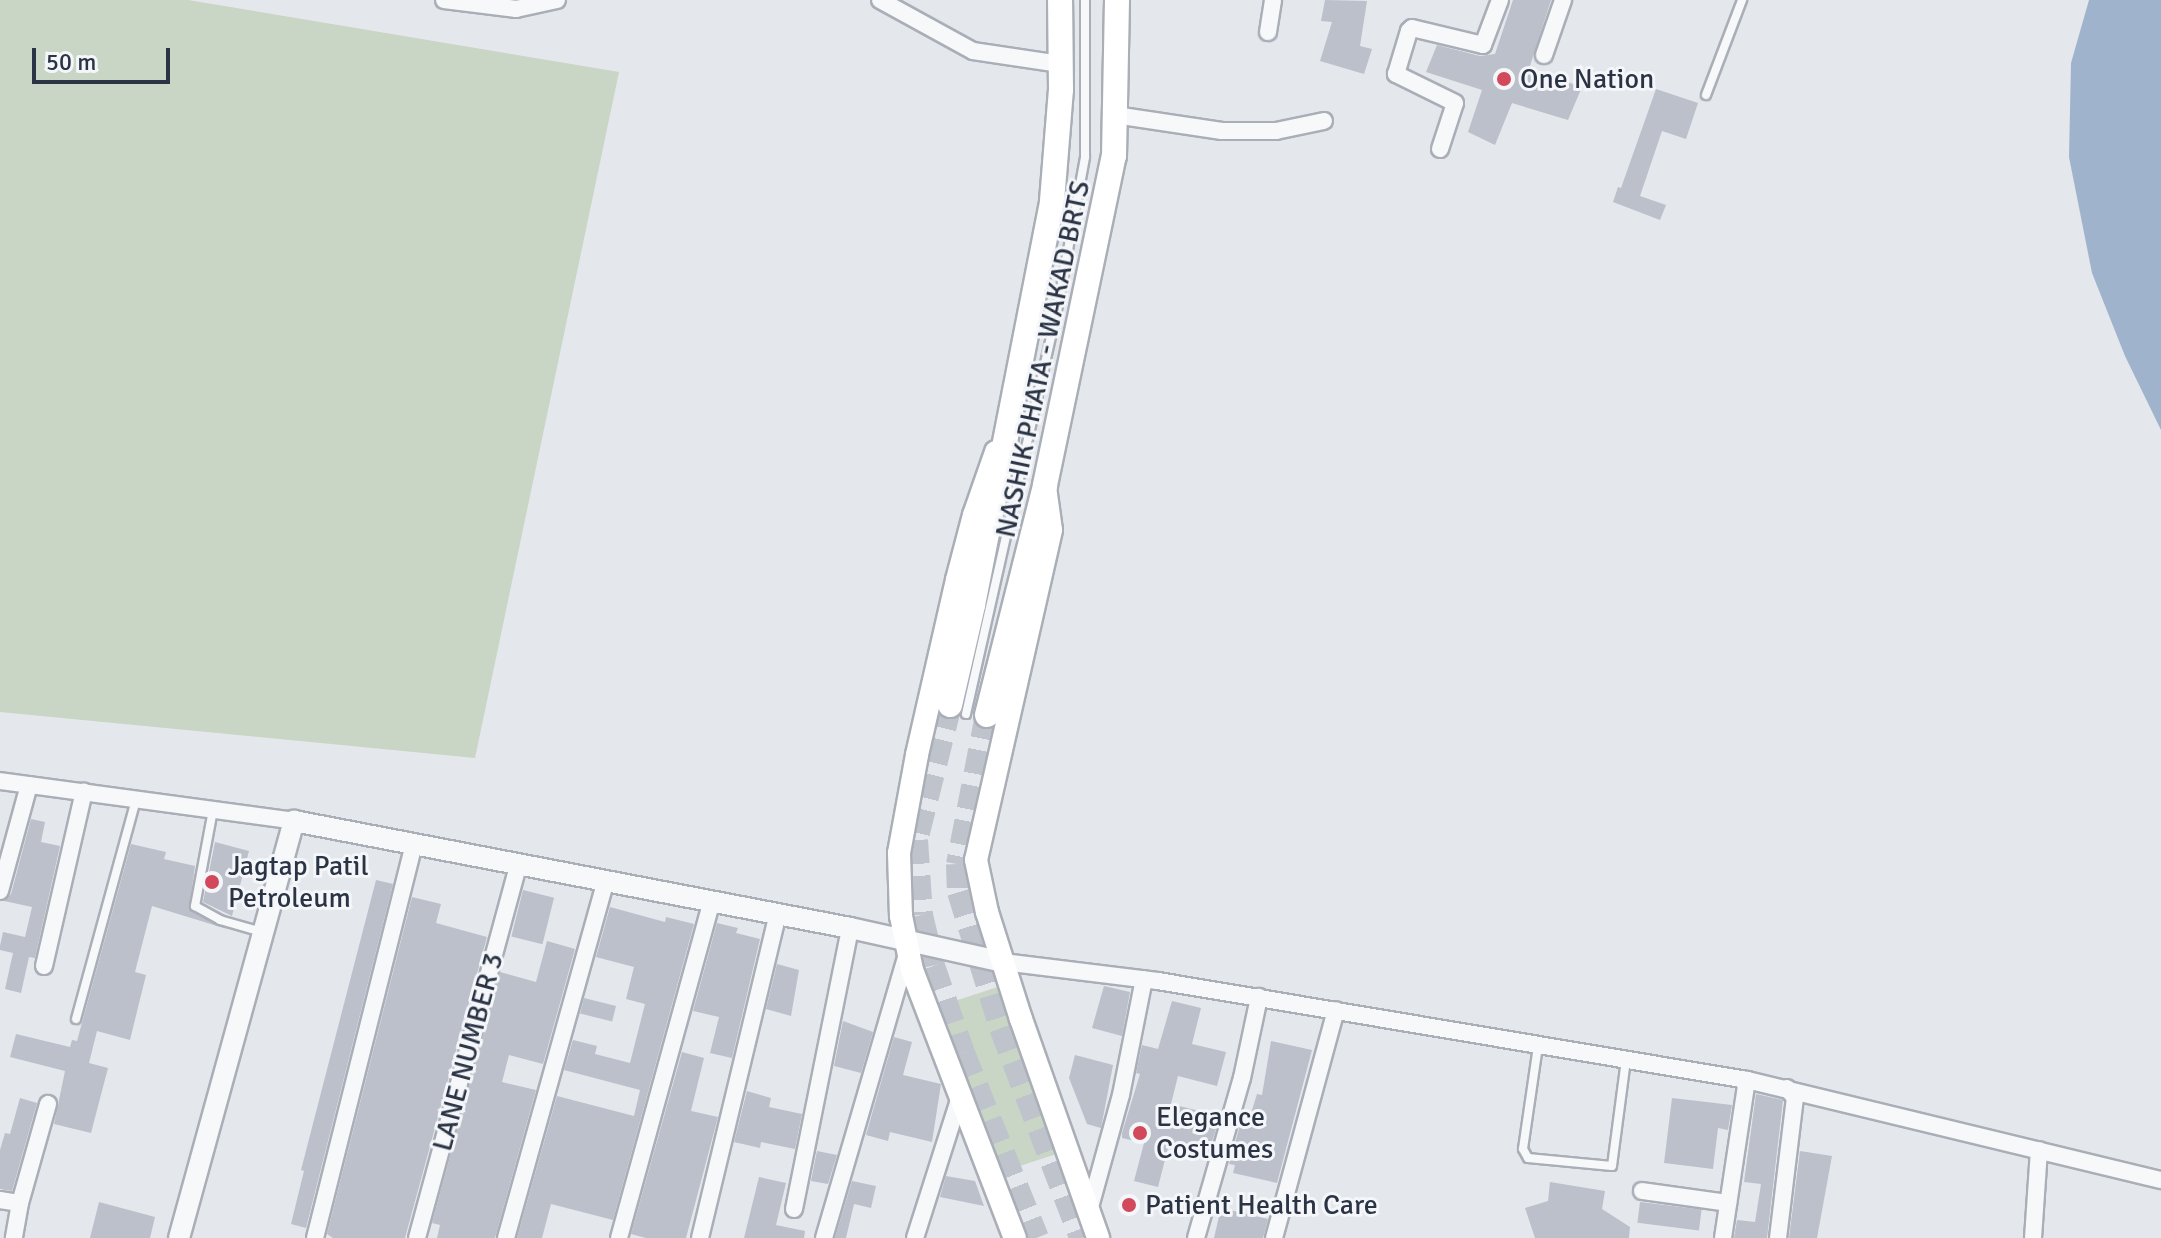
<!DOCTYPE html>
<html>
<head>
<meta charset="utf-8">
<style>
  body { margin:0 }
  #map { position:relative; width:2161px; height:1238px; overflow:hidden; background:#e4e7ec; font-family:Signika,sans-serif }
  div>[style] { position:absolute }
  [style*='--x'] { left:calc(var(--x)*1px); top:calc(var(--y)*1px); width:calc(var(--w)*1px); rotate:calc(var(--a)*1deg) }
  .green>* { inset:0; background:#c9d6c5; transform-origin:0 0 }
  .water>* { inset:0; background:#9fb4cc }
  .building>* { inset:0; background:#bbc0ca; transform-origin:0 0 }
  .primary-tunnel>* { height:24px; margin-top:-12px; transform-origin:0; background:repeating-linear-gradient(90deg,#bfc3cb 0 24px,transparent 0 36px) }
  .roads { filter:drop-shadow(2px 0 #a9aeb7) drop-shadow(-2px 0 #a9aeb7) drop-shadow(0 2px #a9aeb7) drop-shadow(0 -2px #a9aeb7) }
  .service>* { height:8px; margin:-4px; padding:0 4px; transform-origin:4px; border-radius:4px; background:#f7f8fa }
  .minor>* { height:16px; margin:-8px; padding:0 8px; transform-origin:8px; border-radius:8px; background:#f7f8fa }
  .tertiary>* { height:20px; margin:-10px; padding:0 10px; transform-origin:10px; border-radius:10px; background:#f7f8fa }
  .secondary>* { height:22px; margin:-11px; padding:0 11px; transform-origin:11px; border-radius:11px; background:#fff }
  .primary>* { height:24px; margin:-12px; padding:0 12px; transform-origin:12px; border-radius:12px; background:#fff }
  .dots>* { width:22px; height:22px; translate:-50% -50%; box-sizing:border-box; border:4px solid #f4f6f9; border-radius:50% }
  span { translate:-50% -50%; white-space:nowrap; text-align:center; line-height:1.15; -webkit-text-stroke:6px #f4f6f9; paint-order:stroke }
  .poi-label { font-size:28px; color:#2b3445 }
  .left { translate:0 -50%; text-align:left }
  .street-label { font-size:28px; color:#2b3445 }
  .scale { position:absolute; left:32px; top:48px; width:138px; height:36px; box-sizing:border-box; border:4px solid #2b3445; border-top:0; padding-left:10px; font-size:24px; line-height:28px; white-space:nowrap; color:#2b3445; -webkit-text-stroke:6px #f4f6f9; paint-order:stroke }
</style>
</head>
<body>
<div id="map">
  <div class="green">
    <div style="clip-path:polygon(0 0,188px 0,619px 72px,475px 758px,0 712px)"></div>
    <div style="left:1010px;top:983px;width:177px;height:72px;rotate:72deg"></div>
  </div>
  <div class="water">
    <div style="clip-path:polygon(2089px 0,2161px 0,2161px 430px,2125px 356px,2092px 273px,2069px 157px,2071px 63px)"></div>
  </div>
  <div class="building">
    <div style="clip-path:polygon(1325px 0,1367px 1px,1360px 46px,1372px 49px,1364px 74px,1320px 61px,1332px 22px,1321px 21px)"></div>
    <div style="clip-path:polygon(1513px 0,1551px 0,1529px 69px,1582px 87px,1568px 120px,1512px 103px,1495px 145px,1468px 132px,1482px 90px,1426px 72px,1437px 45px,1480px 56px,1495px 54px)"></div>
    <div style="clip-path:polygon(1656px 89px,1698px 103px,1686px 139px,1662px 131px,1640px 196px,1666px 205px,1660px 220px,1613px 202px,1618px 187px,1621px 188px)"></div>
    <div style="clip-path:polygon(31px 819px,45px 822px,41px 842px,60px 846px,35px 958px,29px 957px,21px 993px,5px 989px,13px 953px,0 950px,0 946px,3px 932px,25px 937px,32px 907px,4px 901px,11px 894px)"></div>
    <div style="clip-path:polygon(215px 842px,249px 851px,232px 916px,203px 902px)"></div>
    <div style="clip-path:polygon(131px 844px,166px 852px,164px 859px,195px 866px,189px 910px,227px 929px,152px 906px,135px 972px,146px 975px,130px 1040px,97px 1031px,89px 1063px,108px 1068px,91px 1133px,54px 1124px,65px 1071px,10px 1057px,16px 1034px,70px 1047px,72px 1040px,77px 1041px)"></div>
    <div style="clip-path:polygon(376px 880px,393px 884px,306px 1228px,291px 1224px,304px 1171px,301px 1170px)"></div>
    <div style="left:523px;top:890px;width:32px;height:48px;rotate:14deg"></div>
    <div style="clip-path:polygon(412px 897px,441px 904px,436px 923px,487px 937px,405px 1238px,333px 1238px,327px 1234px)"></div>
    <div style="clip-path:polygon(610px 907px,665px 922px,666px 917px,694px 924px,613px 1220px,551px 1204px,542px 1238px,517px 1238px,557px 1096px,634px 1116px,640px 1090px,564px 1070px,573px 1040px,597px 1046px,595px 1054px,630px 1063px,645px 1004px,626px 999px,634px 967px,596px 957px)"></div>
    <div style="clip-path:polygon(717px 923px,738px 928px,736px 933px,760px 939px,732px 1058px,710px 1053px,719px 1017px,693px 1011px)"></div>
    <div style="clip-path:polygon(547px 941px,575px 949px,543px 1064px,509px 1055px,502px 1082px,536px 1090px,495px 1238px,437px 1238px,440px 1225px,432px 1223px,500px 972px,536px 982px)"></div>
    <div style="clip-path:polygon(777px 964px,799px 970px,791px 1016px,766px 1009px)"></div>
    <div style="clip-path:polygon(1104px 986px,1130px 992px,1122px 1036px,1092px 1028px)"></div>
    <div style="left:584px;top:998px;width:33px;height:16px;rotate:14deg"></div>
    <div style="clip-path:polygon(1172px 1001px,1201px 1008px,1192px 1044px,1226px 1052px,1217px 1086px,1178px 1076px,1171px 1104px,1220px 1116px,1207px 1158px,1168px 1148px,1158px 1187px,1134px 1181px,1144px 1143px,1122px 1138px,1122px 1133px,1140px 1074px,1136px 1073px,1142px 1045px,1158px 1049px)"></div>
    <div style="clip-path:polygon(843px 1021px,873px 1032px,861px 1073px,834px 1066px)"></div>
    <div style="clip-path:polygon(894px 1037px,912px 1042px,903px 1075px,941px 1084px,932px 1142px,890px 1132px,888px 1141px,866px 1135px)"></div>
    <div style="clip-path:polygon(1271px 1041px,1312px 1050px,1277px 1183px,1233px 1173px,1235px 1165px,1229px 1164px,1241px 1122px,1248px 1123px,1257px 1094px,1262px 1095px)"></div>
    <div style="clip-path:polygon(682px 1052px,704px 1058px,691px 1111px,718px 1117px,686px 1238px,646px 1238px,631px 1234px)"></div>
    <div style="clip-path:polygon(1075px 1055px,1113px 1065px,1101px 1128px,1087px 1124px,1069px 1078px)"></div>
    <div style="clip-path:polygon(747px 1091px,771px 1098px,769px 1107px,802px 1114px,795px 1149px,761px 1142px,760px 1148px,734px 1142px)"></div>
    <div style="clip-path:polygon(1756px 1094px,1783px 1100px,1767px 1238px,1734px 1238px,1737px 1220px,1755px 1222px,1761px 1184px,1744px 1182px)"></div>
    <div style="clip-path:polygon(20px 1098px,37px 1103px,12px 1191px,0 1189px,0 1150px,5px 1133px,10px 1134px)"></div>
    <div style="clip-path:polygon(1672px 1098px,1732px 1105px,1728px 1130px,1718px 1128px,1713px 1169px,1664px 1163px)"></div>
    <div style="clip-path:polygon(817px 1151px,837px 1155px,828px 1184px,811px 1181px)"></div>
    <div style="clip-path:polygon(1800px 1151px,1832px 1156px,1817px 1238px,1789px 1238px)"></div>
    <div style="clip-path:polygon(946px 1176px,975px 1181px,984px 1206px,940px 1197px)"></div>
    <div style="clip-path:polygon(759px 1177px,786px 1183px,776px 1225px,805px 1231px,804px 1238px,744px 1238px)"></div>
    <div style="clip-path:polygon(852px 1181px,876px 1186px,871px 1208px,854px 1204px,846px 1238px,835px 1238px)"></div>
    <div style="clip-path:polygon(1550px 1182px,1605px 1191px,1602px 1209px,1630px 1227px,1629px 1238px,1535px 1238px,1525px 1208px,1548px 1201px)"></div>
    <div style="clip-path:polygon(99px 1202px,155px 1217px,150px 1238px,90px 1238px)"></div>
    <div style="left:1640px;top:1202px;width:62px;height:21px;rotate:7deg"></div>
    <div style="clip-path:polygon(1221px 1208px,1268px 1219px,1263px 1238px,1214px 1238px)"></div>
  </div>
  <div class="primary-tunnel">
    <div style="--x:950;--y:705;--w:139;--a:104.1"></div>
    <div style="--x:916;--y:840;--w:75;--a:86.2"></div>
    <div style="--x:921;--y:915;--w:52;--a:76.8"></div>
    <div style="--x:933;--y:966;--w:92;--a:71"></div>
    <div style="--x:963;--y:1053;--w:199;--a:68.2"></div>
    <div style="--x:987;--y:715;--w:152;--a:101"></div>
    <div style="--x:958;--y:864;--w:28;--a:88"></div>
    <div style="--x:959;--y:892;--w:142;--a:72.8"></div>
    <div style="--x:1001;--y:1028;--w:225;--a:69.1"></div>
  </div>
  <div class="roads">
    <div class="service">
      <div style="--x:1706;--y:95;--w:102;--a:-69.2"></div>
      <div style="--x:966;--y:714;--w:414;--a:-77.3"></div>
      <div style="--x:1057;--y:310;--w:156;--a:-79.6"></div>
      <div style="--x:1085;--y:157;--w:157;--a:-90"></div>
      <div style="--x:213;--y:810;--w:98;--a:100.6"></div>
      <div style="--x:195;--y:906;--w:29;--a:29"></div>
      <div style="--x:220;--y:920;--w:44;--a:15.9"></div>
      <div style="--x:76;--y:1019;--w:227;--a:-74.7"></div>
      <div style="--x:1538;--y:1046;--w:104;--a:98.3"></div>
      <div style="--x:1523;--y:1149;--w:10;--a:61"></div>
      <div style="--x:1528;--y:1158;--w:84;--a:5.4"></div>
      <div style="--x:1612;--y:1166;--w:108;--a:-82.5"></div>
    </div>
    <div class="minor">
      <div style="--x:444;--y:0;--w:73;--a:7.1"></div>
      <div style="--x:516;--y:9;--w:42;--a:-12.4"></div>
      <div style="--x:880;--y:0;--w:106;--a:28.7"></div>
      <div style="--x:973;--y:51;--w:88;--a:8.5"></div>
      <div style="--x:1268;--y:32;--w:32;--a:-81"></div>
      <div style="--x:1544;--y:55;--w:58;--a:-70.9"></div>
      <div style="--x:1115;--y:115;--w:108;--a:8.5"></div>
      <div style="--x:1222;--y:131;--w:54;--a:0"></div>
      <div style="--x:1276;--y:131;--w:49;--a:-11.8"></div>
      <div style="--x:1440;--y:149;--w:48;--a:-71.9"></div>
      <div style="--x:1455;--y:103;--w:66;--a:-153.8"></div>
      <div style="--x:1396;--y:74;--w:45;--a:-73.2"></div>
      <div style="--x:1409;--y:31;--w:4;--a:-45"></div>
      <div style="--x:1412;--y:28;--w:73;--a:13.5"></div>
      <div style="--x:1483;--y:45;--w:48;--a:-69.3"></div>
      <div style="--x:0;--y:781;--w:297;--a:7.7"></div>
      <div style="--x:0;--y:891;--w:110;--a:-74.7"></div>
      <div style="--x:1003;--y:962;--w:156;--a:7"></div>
      <div style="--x:1158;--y:981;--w:597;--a:9.54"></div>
      <div style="--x:1747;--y:1080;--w:426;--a:13.6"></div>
      <div style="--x:44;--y:966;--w:179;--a:-77.1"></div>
      <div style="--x:1642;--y:1191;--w:87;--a:7.9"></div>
      <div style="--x:0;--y:1200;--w:20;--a:9"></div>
      <div style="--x:20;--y:1203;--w:36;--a:100"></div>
      <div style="--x:20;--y:1203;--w:103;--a:-74.2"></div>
      <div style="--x:794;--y:1209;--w:287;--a:-78.7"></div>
      <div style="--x:1089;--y:1211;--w:120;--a:-74.6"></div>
      <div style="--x:1121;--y:1095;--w:118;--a:-78.8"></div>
      <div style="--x:315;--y:1238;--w:405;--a:-75.9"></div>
      <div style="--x:417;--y:1238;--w:385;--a:-74.8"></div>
      <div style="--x:506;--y:1238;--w:369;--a:-74.4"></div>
      <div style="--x:619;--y:1238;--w:346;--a:-74.6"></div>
      <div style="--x:700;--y:1238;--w:330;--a:-76.5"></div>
      <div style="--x:824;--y:1238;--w:295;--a:-73.7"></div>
      <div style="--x:915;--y:1238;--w:148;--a:-72.3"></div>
      <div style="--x:1196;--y:1238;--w:166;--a:-74"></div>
      <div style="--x:1242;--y:1078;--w:83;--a:-78.1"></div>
      <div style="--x:1274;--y:1238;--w:236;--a:-74.8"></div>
      <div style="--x:1723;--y:1238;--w:160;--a:-81.4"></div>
      <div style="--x:1778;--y:1238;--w:141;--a:-83.1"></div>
      <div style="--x:1795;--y:1098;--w:13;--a:-129"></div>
      <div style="--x:2033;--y:1238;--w:88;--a:-86.1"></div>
    </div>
    <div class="tertiary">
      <div style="--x:179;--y:1238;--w:433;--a:-74.6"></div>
      <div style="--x:294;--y:821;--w:566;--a:10.89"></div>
      <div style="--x:850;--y:928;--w:157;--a:12.5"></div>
    </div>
    <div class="secondary">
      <div style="--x:996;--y:452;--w:67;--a:109.2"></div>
      <div style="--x:974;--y:515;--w:67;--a:104.7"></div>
      <div style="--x:957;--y:580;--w:180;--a:102.9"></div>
      <div style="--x:917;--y:755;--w:100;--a:100.4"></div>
      <div style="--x:899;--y:853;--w:63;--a:88.2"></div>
      <div style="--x:901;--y:916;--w:55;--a:78.5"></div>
      <div style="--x:912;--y:970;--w:287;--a:69"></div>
      <div style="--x:1045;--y:487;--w:43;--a:82.1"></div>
      <div style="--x:1051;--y:530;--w:338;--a:102.8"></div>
      <div style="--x:976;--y:860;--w:53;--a:78.1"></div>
      <div style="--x:987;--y:912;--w:112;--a:72.4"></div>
      <div style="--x:1021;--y:1019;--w:232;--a:70.6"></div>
    </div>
    <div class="primary">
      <div style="--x:950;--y:705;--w:103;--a:-77"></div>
      <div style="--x:973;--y:605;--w:412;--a:-78.9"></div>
      <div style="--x:1052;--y:201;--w:111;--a:-85.4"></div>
      <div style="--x:1061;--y:90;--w:90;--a:-90.6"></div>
      <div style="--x:987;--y:715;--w:237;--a:-75.8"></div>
      <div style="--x:1045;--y:485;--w:336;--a:-78.2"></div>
      <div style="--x:1114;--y:156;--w:156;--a:-88.9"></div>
    </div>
  </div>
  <div class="dots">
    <div style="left:1504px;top:79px;background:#d1495b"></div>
    <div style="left:212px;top:882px;background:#d1495b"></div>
    <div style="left:1140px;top:1133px;background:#d1495b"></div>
    <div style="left:1129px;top:1205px;background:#d1495b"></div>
  </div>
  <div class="poi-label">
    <span class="left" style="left:1520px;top:79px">One Nation</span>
    <span class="left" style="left:228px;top:882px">Jagtap Patil<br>Petroleum</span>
    <span class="left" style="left:1156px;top:1133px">Elegance<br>Costumes</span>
    <span class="left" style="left:1145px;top:1205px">Patient Health Care</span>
  </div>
  <div class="street-label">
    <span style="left:1043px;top:359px;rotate:-78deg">NASHIK PHATA - WAKAD BRTS</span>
    <span style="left:468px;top:1052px;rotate:-75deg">LANE NUMBER 3</span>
  </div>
  <div class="scale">50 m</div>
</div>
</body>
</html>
